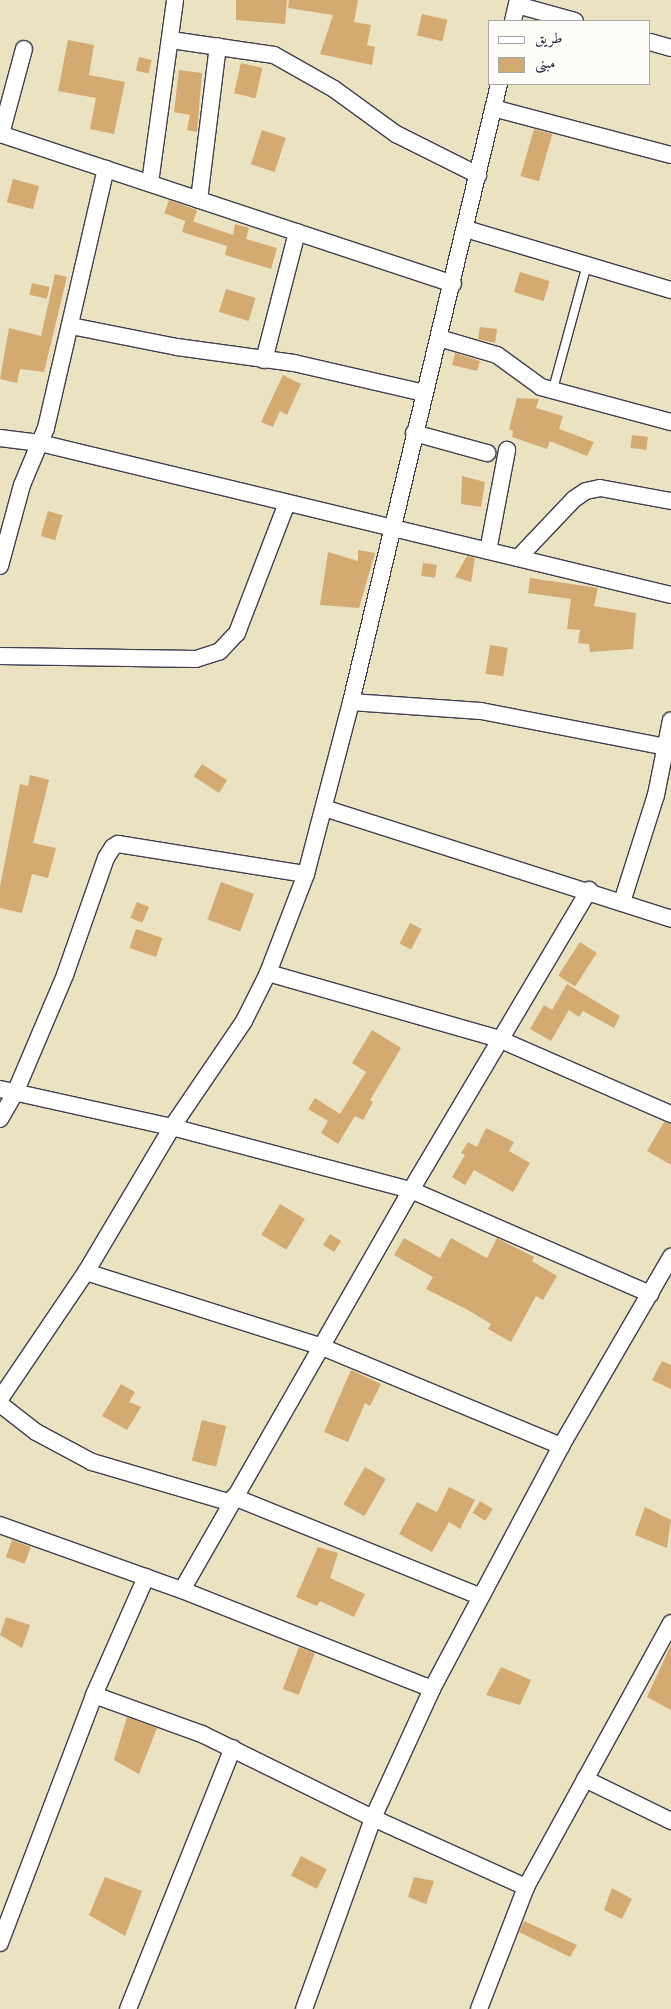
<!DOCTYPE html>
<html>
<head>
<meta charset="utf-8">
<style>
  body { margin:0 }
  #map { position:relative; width:671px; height:2009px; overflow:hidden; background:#ebe2c1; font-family:Cardo,Amiri,serif }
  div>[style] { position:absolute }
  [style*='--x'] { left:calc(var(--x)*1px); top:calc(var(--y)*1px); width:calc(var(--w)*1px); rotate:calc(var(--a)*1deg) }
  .building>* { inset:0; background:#d4aa73; transform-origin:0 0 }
  .roads { filter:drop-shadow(1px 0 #403f4f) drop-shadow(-1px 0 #403f4f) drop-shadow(0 1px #403f4f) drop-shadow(0 -1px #403f4f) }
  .service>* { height:8px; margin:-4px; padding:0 4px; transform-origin:4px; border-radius:4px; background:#fff }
  .minor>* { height:16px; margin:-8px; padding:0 8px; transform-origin:8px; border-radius:8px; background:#fff }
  span { translate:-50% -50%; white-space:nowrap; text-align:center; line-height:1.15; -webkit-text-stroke:4px #fdfcf7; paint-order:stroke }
  .legend { position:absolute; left:488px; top:20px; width:162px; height:65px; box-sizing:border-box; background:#fdfcf7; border:1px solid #a5a5ac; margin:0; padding:6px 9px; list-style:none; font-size:15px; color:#22223b }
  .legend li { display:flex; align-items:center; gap:10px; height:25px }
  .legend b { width:25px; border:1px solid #a5a5ac }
</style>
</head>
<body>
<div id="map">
  <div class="building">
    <div style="clip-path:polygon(236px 0,287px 0,285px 24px,236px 20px)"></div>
    <div style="clip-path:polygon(289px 0,358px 0,354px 22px,371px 25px,367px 45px,375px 47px,372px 65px,320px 54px,333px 15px,288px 8px)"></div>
    <div style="left:422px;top:14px;width:26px;height:22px;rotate:13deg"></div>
    <div style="clip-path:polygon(68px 40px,94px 45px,89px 75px,125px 82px,114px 134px,90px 129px,96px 98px,58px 91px)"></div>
    <div style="left:139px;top:57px;width:13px;height:14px;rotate:13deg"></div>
    <div style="left:241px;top:63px;width:22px;height:31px;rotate:13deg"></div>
    <div style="clip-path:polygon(179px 70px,202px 73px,197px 132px,187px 130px,190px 115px,174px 112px)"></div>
    <div style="left:534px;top:129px;width:19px;height:49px;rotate:16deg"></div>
    <div style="left:262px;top:130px;width:25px;height:36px;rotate:18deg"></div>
    <div style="left:13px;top:179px;width:27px;height:24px;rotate:15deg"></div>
    <div style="left:169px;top:200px;width:30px;height:14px;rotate:20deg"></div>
    <div style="clip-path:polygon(186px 219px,233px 235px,235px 224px,249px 228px,246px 239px,277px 248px,271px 269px,225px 255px,227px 246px,182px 232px)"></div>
    <div style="left:520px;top:272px;width:31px;height:21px;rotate:17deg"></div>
    <div style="clip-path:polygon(55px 274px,67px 277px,44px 372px,20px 369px,17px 383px,0 379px,9px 328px,41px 336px)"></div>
    <div style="left:32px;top:283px;width:18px;height:12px;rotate:13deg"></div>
    <div style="left:226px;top:289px;width:31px;height:24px;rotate:17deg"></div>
    <div style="clip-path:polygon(480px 327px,497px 329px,495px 343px,478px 339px)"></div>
    <div style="clip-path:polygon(455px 353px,480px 361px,477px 371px,452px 365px)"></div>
    <div style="clip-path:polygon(283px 375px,301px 384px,287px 415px,280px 411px,273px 427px,261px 422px)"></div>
    <div style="clip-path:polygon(517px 398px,539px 399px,536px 408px,563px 416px,559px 429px,594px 442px,587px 456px,550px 441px,547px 449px,512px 437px,513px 431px,509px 429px)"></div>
    <div style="left:632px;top:435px;width:16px;height:13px;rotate:7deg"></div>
    <div style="clip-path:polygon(462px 476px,485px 482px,481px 507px,461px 504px)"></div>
    <div style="left:48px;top:511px;width:15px;height:26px;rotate:16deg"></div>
    <div style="clip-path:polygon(358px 550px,375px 553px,359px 608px,320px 605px,328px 552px,358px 561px)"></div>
    <div style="clip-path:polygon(467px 556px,475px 558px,471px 582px,455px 577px)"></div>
    <div style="left:423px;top:563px;width:14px;height:13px;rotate:8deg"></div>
    <div style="clip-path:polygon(530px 578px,598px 588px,594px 606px,636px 613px,633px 649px,590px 652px,589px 644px,578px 643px,580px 630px,567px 629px,571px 599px,528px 593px)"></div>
    <div style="left:490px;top:645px;width:18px;height:29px;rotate:9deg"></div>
    <div style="left:202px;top:764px;width:30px;height:15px;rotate:33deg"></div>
    <div style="clip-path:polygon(30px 775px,49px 780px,33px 843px,56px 848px,48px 878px,32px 874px,22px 913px,0 908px,0 887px,20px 784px,28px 786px)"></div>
    <div style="left:221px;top:882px;width:35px;height:40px;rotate:20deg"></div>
    <div style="left:137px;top:902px;width:13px;height:17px;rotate:23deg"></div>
    <div style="left:410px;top:923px;width:13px;height:23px;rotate:27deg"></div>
    <div style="left:136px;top:929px;width:28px;height:20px;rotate:19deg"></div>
    <div style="left:580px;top:942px;width:20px;height:40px;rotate:33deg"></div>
    <div style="clip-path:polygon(567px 984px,620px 1016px,614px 1028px,583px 1011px,579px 1017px,569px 1010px,551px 1041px,530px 1029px,544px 1005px,552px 1010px)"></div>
    <div style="clip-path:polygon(372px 1030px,401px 1048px,370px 1100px,373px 1102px,363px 1120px,355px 1116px,338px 1144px,321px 1133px,328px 1121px,308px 1109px,315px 1098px,340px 1114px,366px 1072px,352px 1063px)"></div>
    <div style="clip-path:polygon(664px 1122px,671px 1124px,671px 1165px,647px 1151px)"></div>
    <div style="clip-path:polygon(486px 1128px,514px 1142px,509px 1151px,530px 1163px,513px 1192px,474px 1170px,465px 1185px,452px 1177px,465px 1155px,461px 1153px,468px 1142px,477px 1147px)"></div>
    <div style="left:280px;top:1204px;width:29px;height:36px;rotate:31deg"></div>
    <div style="left:330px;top:1234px;width:13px;height:13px;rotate:32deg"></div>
    <div style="clip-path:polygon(404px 1238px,440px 1258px,451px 1238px,487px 1258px,497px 1238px,534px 1257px,532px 1261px,557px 1276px,543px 1300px,536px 1296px,511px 1342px,488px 1329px,491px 1324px,468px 1310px,426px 1289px,433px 1277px,394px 1255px)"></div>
    <div style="clip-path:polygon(662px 1361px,671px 1365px,671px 1389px,652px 1380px)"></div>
    <div style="clip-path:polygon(351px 1370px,381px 1384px,370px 1406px,365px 1403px,348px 1442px,324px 1432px)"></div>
    <div style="clip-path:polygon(121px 1384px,135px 1392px,129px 1402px,141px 1407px,127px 1430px,102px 1416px)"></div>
    <div style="left:202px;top:1420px;width:25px;height:42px;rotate:14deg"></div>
    <div style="left:365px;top:1467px;width:24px;height:43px;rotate:30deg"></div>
    <div style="clip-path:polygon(449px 1487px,475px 1500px,460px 1529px,449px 1522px,432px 1552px,399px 1534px,417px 1502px,437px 1512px)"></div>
    <div style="left:480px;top:1501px;width:15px;height:14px;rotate:32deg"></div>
    <div style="clip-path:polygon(645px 1507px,671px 1520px,667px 1548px,635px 1535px)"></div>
    <div style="left:12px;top:1540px;width:20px;height:18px;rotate:20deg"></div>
    <div style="clip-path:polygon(318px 1547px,338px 1553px,330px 1578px,365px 1594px,354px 1617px,320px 1601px,317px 1606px,296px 1597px)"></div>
    <div style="clip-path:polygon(6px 1617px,30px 1625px,22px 1648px,0 1635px)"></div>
    <div style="clip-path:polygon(671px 1645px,671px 1710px,647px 1697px)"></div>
    <div style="left:299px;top:1647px;width:17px;height:45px;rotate:21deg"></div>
    <div style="clip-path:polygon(501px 1667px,531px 1680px,520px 1705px,486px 1695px)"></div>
    <div style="clip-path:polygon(127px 1717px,157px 1728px,139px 1774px,114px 1760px)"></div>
    <div style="left:301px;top:1856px;width:29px;height:22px;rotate:27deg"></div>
    <div style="clip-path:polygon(105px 1877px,142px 1891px,125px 1936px,89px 1915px)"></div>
    <div style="clip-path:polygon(414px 1877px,434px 1881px,426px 1904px,408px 1897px)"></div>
    <div style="clip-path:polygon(612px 1888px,632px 1899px,622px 1919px,604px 1910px)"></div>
    <div style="clip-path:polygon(524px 1921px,577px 1945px,570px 1957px,519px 1932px)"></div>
  </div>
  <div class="roads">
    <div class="service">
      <div style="--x:553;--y:389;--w:129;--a:-74.7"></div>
    </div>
    <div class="minor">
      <div style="--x:517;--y:5;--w:60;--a:15.4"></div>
      <div style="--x:513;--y:21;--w:22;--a:-77"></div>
      <div style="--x:171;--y:40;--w:104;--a:8.3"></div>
      <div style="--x:274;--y:55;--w:69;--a:29.5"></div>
      <div style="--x:334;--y:89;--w:77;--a:36"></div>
      <div style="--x:396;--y:134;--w:92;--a:26.6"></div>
      <div style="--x:650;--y:42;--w:22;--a:16"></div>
      <div style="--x:493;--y:108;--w:184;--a:14.8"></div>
      <div style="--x:0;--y:134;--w:477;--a:18.3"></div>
      <div style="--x:1;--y:134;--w:88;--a:-74.9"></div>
      <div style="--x:150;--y:183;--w:185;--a:-82.2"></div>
      <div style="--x:199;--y:200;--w:155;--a:-83"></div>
      <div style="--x:466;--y:229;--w:214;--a:16.6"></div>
      <div style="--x:71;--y:326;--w:108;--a:11.2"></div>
      <div style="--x:177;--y:347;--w:118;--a:7.8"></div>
      <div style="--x:294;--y:363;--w:133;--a:13"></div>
      <div style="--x:439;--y:338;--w:60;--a:16.3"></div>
      <div style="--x:497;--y:355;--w:54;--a:36"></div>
      <div style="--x:541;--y:387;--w:135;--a:15.1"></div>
      <div style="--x:264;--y:360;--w:132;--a:-75.5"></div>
      <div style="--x:414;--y:433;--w:76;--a:15.3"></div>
      <div style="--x:0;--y:438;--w:40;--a:7.1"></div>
      <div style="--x:40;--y:443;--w:649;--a:13.54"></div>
      <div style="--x:488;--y:551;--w:103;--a:-79.3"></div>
      <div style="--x:518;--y:558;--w:81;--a:-46.5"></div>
      <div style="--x:574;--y:499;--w:14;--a:-34"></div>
      <div style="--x:586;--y:491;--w:14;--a:-12"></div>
      <div style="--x:600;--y:488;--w:72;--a:10.4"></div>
      <div style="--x:0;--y:566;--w:84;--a:-74.8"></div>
      <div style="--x:22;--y:485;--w:62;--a:-67.2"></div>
      <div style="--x:46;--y:428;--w:266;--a:-77"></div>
      <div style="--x:0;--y:656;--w:196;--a:0.9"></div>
      <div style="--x:196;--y:659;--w:25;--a:-18"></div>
      <div style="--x:220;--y:651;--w:25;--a:-47"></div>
      <div style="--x:237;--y:633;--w:139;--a:-69"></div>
      <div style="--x:351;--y:702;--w:130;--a:4"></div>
      <div style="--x:481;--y:711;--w:194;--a:11"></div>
      <div style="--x:324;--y:808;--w:364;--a:17.7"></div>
      <div style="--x:622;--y:902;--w:112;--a:-72.4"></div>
      <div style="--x:656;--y:795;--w:76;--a:-78.7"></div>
      <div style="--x:268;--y:973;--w:240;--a:15.9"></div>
      <div style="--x:499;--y:1039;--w:188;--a:23.6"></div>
      <div style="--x:0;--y:1089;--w:176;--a:12.5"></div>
      <div style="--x:172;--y:1127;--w:247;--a:14.8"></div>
      <div style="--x:411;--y:1190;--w:261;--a:23.5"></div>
      <div style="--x:0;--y:1119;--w:30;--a:-60"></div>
      <div style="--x:15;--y:1093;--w:128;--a:-67"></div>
      <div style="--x:65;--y:975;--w:124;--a:-70.7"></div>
      <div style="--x:106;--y:858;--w:13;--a:-58"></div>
      <div style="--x:113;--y:847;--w:6;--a:-31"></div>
      <div style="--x:118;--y:844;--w:190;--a:9.1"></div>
      <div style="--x:86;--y:1272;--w:248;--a:17.6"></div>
      <div style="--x:322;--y:1347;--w:259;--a:22.5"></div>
      <div style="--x:0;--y:1399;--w:153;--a:-55.9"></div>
      <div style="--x:86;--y:1272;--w:169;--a:-59.3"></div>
      <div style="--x:172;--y:1127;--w:128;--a:-55.8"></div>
      <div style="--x:244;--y:1021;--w:54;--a:-63.4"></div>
      <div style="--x:268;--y:973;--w:106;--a:-69"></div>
      <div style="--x:306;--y:874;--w:178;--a:-75.3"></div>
      <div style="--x:351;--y:702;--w:635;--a:-76.53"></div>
      <div style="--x:0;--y:1404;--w:46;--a:37.9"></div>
      <div style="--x:36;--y:1432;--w:64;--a:28.2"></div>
      <div style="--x:92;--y:1462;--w:145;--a:16.4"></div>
      <div style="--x:234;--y:1497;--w:264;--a:22"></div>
      <div style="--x:0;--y:1525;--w:193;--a:19.7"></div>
      <div style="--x:182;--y:1590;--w:269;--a:21.6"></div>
      <div style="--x:182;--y:1590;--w:461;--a:-60.2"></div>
      <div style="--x:411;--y:1190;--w:349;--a:-59.3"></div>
      <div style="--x:94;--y:1695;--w:115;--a:19.9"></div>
      <div style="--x:202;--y:1734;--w:191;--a:26.2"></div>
      <div style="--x:373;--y:1818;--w:168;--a:24.3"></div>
      <div style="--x:585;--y:1779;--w:96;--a:26"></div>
      <div style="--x:0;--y:1943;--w:265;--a:-69.2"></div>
      <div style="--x:94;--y:1695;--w:129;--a:-66.2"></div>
      <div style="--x:128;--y:2009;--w:281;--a:-68.1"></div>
      <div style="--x:304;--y:2009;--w:203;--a:-70.1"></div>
      <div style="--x:373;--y:1818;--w:142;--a:-65.4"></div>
      <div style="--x:432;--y:1689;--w:275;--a:-62"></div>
      <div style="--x:561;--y:1446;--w:219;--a:-59.8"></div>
      <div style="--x:479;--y:2009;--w:131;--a:-68.9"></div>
      <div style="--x:526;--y:1887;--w:301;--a:-61.2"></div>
    </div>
  </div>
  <ul class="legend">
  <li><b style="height:6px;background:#fff"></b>طريق</li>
  <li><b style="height:14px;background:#d4aa73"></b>مبنى</li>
  </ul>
</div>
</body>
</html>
